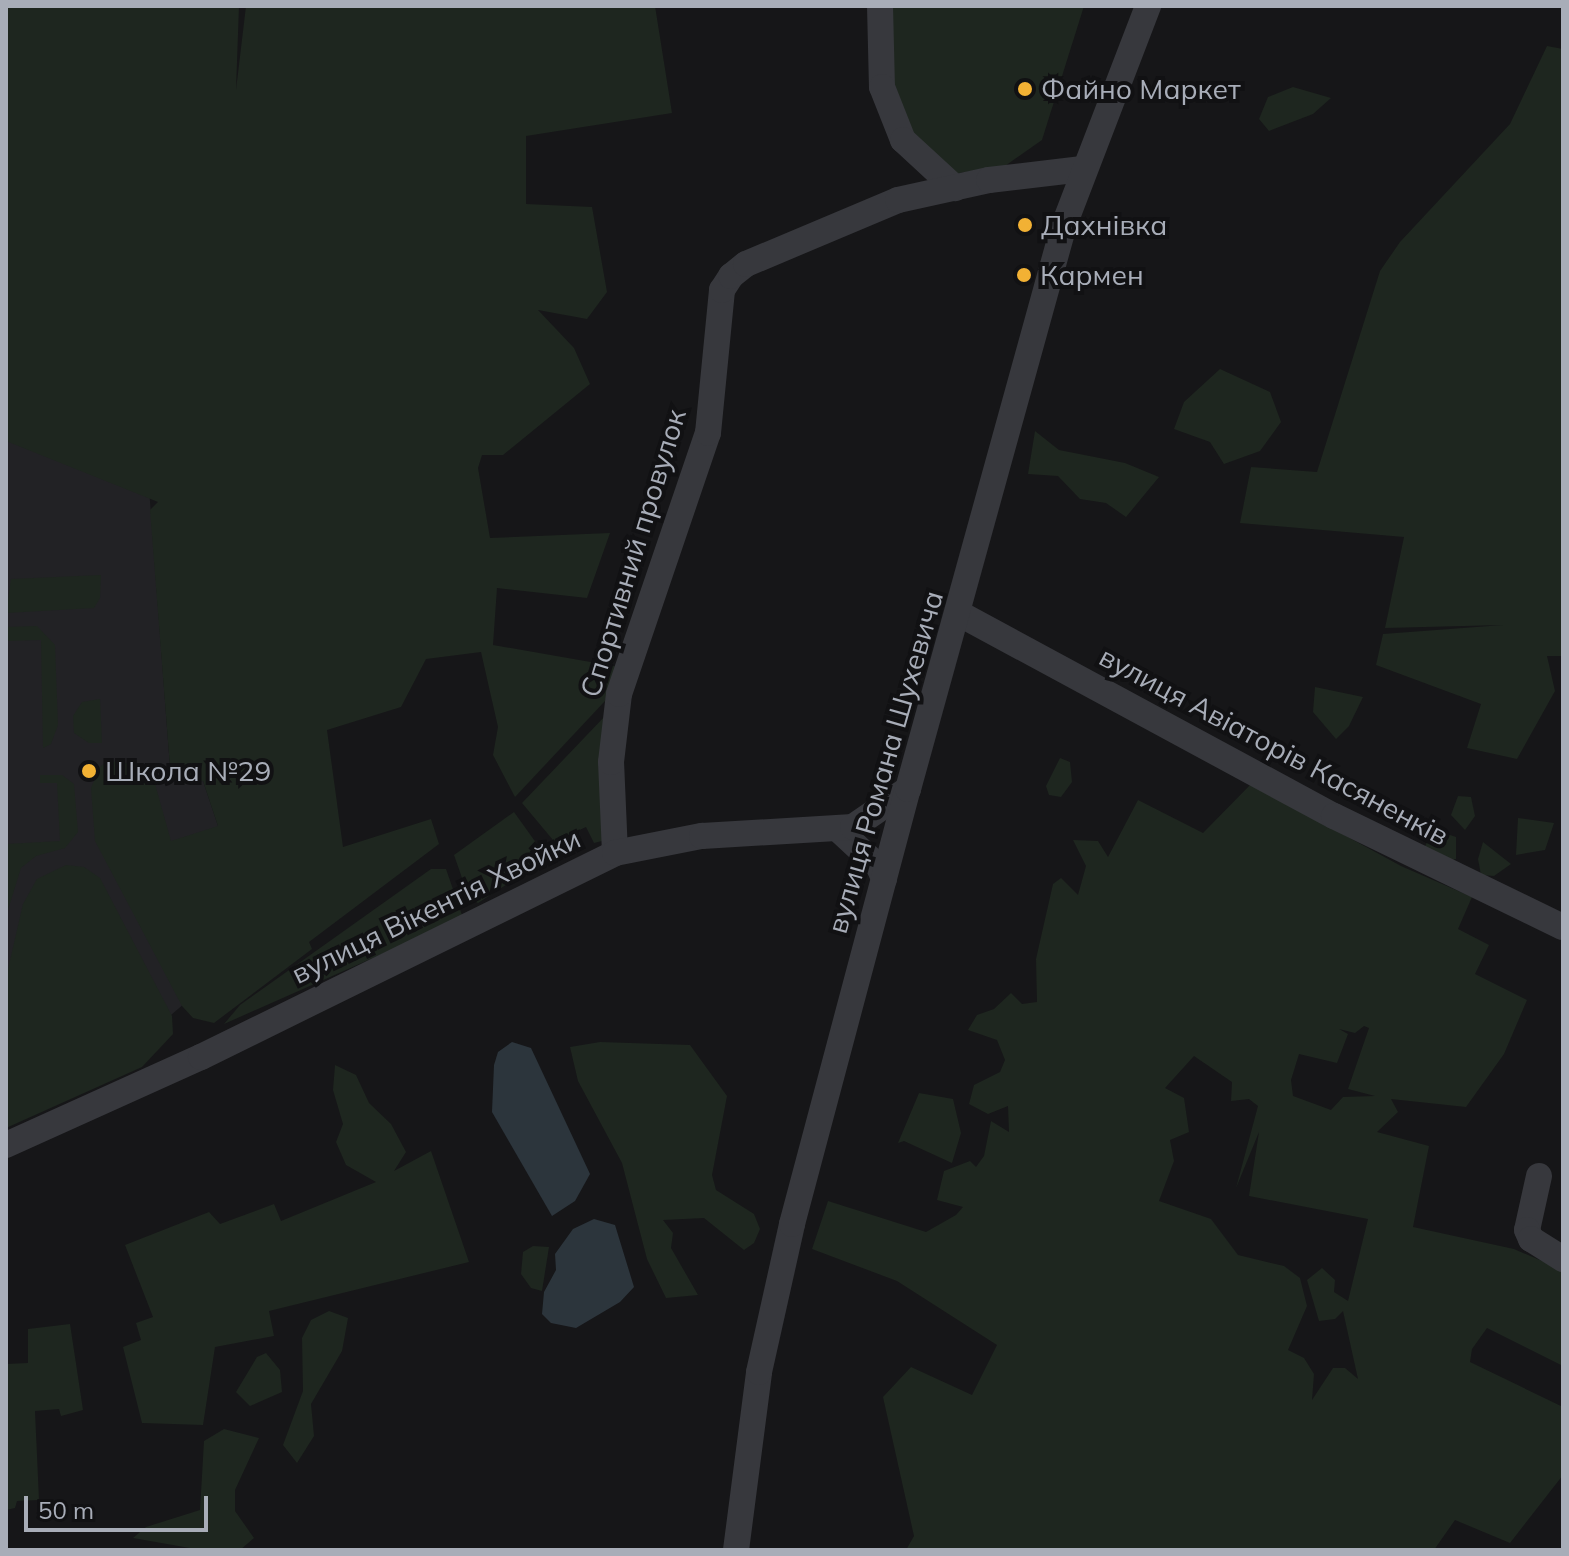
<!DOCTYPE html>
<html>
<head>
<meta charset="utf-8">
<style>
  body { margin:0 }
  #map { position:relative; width:1569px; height:1556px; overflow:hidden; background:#161618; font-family:Mulish,sans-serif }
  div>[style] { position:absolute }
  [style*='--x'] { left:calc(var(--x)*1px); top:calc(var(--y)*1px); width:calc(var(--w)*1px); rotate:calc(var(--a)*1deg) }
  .built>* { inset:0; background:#222225 }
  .green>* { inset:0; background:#1e261f }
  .water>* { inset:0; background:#2c353c }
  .street>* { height:26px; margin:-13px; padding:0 13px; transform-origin:13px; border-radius:13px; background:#37383d }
  .dots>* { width:22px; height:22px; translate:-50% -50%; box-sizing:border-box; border:4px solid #111113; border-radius:50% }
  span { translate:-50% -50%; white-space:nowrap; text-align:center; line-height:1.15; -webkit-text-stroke:8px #111113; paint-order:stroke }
  .poi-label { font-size:28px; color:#a8adb8 }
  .left { translate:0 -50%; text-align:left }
  .street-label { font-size:28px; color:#a8adb8 }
  .frame { position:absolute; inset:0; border:8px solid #a8adb8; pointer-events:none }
  .scale { position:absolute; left:24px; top:1496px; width:184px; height:36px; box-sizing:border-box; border:4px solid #a8adb8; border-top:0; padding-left:10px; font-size:24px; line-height:28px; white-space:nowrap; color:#a8adb8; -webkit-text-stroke:6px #111113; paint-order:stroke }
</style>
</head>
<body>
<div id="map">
  <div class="built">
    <div style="clip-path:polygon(145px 435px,170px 767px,179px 783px,203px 781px,218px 826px,185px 1003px,171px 1015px,169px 1025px,6px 1113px,6px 441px)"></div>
  </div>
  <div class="green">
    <div style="clip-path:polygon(6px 6px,239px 6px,236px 90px,246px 6px,655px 6px,672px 113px,526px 136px,526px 204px,592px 207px,607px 292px,587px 319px,538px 310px,574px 348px,590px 384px,503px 455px,482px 455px,478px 468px,490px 538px,610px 533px,587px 598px,497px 588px,493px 645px,619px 667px,605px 701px,515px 797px,493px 755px,498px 727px,481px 652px,426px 659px,401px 707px,327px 730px,343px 847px,431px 819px,439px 844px,309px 942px,312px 949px,214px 1023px,193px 1018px,182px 1006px,95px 841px,91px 788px,100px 767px,108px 761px,150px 766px,171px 841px,218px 826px,203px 781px,183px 784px,170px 767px,150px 510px,158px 502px,6px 441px)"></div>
    <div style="clip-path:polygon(886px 6px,1084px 6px,1042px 140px,1005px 166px,953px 174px,899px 120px,885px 46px)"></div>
    <div style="clip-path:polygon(1547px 46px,1563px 49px,1563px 656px,1547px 656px,1555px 691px,1517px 759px,1467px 748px,1481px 704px,1376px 665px,1383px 634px,1503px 625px,1385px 628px,1404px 537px,1240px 523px,1251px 467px,1317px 472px,1380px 271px,1400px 242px,1510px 124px)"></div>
    <div style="clip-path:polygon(1293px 87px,1331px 98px,1313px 114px,1269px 131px,1259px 119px,1268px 97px)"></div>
    <div style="clip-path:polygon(1220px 369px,1270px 392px,1281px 422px,1260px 451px,1224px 464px,1210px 442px,1174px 429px,1184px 402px)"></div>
    <div style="clip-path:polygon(1035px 431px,1059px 450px,1125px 463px,1159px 477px,1126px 517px,1106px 503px,1080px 499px,1058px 476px,1028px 474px)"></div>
    <div style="clip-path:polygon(101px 575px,100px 598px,94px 608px,6px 613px,11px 579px)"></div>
    <div style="clip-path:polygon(37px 626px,55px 645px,58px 725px,51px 744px,43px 748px,41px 640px,6px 641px,6px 627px)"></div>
    <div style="clip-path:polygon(1315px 687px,1363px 697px,1349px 726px,1336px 739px,1313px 712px)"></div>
    <div style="clip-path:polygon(100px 699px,102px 743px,89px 743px,74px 733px,73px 716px,82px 702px)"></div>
    <div style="clip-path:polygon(606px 715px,602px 841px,594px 843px,586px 827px,560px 839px,563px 852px,522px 803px)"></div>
    <div style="clip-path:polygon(1060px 758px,1070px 762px,1072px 782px,1061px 797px,1049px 795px,1046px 786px)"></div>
    <div style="clip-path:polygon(40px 775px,62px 775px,74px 784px,78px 832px,65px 848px,36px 856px,21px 868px,6px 916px,6px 844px,60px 841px,57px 783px,40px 783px)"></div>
    <div style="clip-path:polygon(evenodd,1251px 784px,1401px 866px,1472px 897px,1458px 929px,1489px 945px,1475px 974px,1527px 1000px,1504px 1054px,1466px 1107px,1391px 1099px,1398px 1112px,1377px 1132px,1429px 1146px,1413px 1227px,1514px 1249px,1563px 1270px,1563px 1366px,1487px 1328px,1472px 1349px,1470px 1362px,1563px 1407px,1563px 1475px,1510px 1543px,1455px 1520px,1434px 1550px,906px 1550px,914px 1536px,883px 1397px,911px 1367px,972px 1395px,997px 1345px,897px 1281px,812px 1249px,828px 1201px,926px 1232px,956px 1215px,963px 1207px,937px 1200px,944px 1171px,970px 1161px,976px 1167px,984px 1156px,991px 1121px,1009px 1132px,1008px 1106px,988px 1114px,969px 1104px,974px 1085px,1000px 1072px,1005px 1060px,997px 1040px,968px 1030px,977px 1015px,994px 1009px,1011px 993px,1022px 1004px,1037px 1002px,1036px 959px,1053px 884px,1061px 878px,1078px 895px,1086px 866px,1073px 840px,1098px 841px,1108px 857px,1138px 800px,1203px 833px,1251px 784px,1364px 1026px,1369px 1028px,1348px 1089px,1375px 1096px,1343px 1097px,1331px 1110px,1293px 1096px,1291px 1080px,1299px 1054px,1337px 1063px,1348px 1034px,1339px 1029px,1355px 1033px,1364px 1026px,1251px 784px,1194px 1056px,1232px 1082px,1231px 1101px,1249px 1099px,1258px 1106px,1236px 1188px,1259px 1132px,1249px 1196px,1368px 1219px,1348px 1301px,1334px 1292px,1335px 1280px,1322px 1268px,1307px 1280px,1319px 1321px,1335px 1319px,1343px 1311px,1358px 1379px,1345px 1368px,1333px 1368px,1312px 1400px,1314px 1374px,1304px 1358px,1288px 1350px,1307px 1306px,1300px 1278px,1284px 1266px,1238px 1255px,1211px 1219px,1159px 1201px,1174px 1161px,1170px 1140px,1189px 1132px,1184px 1098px,1165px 1088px,1194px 1056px)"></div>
    <div style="clip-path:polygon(1458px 796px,1471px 797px,1475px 816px,1465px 830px,1451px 815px)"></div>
    <div style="clip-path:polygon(514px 812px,547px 858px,478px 903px,469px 898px,454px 855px)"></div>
    <div style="clip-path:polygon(1518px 818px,1554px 823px,1545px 850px,1516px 855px)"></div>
    <div style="clip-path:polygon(1444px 833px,1456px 837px,1456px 859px,1442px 862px,1421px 855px,1427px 842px)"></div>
    <div style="clip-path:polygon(1483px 842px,1511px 864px,1494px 876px,1481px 875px,1478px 859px)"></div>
    <div style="clip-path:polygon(66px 865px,84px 867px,100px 878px,172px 1016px,173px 1034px,142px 1067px,6px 1128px,6px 978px,23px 904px,37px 879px)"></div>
    <div style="clip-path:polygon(431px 869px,446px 869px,463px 918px,224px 1024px,240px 1005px)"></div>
    <div style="clip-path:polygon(600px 1042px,690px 1045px,727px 1096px,712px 1175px,716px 1190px,754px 1214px,760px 1229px,754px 1243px,744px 1250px,704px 1218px,663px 1220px,673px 1233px,671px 1248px,698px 1295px,666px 1298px,647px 1259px,622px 1163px,578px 1081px,570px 1047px)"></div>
    <div style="clip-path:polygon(335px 1065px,356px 1075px,369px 1103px,391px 1124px,406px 1152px,394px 1171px,431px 1151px,469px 1262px,269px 1311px,274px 1336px,215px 1347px,203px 1425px,142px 1423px,123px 1347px,141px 1340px,136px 1323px,153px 1317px,125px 1245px,209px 1212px,220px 1224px,274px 1204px,281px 1221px,376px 1182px,346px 1165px,336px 1142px,343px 1124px,333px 1090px)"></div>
    <div style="clip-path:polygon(919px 1093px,953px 1099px,961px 1133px,952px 1163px,904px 1141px,898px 1143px)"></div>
    <div style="clip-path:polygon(533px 1246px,549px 1247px,542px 1291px,531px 1288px,521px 1274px,523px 1252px)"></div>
    <div style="clip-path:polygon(329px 1311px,348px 1318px,342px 1351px,311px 1404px,314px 1436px,297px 1463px,283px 1445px,303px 1391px,302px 1338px,311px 1320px)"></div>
    <div style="clip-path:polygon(70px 1324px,83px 1410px,61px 1416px,59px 1409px,35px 1411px,39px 1500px,17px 1501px,15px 1508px,6px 1510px,6px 1364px,28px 1363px,28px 1329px)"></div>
    <div style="clip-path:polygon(266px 1353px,280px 1370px,282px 1392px,250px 1406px,236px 1392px,257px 1357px)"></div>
    <div style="clip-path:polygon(224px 1429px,259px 1438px,235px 1490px,235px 1511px,254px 1538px,240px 1550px,201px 1550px,133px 1538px,146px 1527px,200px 1510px,204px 1441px)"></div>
  </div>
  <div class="water">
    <div style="clip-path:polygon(512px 1042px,531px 1048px,590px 1174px,575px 1201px,552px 1216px,492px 1112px,494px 1065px,498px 1052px)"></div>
    <div style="clip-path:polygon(594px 1219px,615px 1225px,634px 1287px,620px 1302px,576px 1328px,551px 1323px,542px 1314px,544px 1292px,556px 1270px,555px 1254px,573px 1229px)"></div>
  </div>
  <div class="street">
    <div style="--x:880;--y:6;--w:81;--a:88.6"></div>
    <div style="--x:882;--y:87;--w:57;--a:68.4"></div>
    <div style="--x:903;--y:140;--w:71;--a:42.7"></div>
    <div style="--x:960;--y:614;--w:425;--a:28.4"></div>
    <div style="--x:1334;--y:816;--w:254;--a:25.9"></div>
    <div style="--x:839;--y:830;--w:54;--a:42.8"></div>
    <div style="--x:879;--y:867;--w:13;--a:67"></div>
    <div style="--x:615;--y:853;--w:91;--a:-92.5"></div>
    <div style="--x:611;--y:762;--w:68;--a:-83.3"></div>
    <div style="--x:619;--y:694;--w:276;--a:-71.2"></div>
    <div style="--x:708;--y:433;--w:144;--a:-84.4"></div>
    <div style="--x:722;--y:290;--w:17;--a:-57"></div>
    <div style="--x:731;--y:276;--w:19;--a:-39"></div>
    <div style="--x:746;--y:264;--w:165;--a:-22.8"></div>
    <div style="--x:898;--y:200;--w:93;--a:-12.4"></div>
    <div style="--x:989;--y:180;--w:94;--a:-6.7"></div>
    <div style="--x:6;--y:1145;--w:214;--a:-24.3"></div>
    <div style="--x:201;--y:1057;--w:462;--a:-26.2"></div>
    <div style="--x:615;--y:853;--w:89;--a:-11.1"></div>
    <div style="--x:702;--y:836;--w:151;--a:-3.4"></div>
    <div style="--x:853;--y:827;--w:67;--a:-34.6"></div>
    <div style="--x:1539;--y:1176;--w:55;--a:102.5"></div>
    <div style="--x:1527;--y:1230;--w:10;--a:66"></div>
    <div style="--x:1531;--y:1239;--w:38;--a:32"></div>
    <div style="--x:736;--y:1550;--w:179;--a:-82.6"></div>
    <div style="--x:759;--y:1372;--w:152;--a:-77.4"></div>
    <div style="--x:792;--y:1224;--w:450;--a:-75.1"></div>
    <div style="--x:908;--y:789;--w:585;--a:-74.54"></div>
    <div style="--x:1064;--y:225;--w:235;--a:-69"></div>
  </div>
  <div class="dots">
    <div style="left:1025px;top:89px;background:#f2b134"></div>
    <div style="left:1025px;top:225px;background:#f2b134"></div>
    <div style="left:1024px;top:275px;background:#f2b134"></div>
    <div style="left:89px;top:771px;background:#f2b134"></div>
  </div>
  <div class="poi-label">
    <span class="left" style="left:1041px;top:89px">Файно Маркет</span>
    <span class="left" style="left:1041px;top:225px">Дахнівка</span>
    <span class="left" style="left:1040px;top:275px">Кармен</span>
    <span class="left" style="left:105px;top:771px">Школа №29</span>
  </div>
  <div class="street-label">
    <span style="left:633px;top:553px;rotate:-73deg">Спортивний провулок</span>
    <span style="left:1274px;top:746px;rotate:28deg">вулиця Авіаторів Касяненків</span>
    <span style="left:885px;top:762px;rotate:-74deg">вулиця Романа Шухевича</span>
    <span style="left:436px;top:906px;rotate:-26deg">вулиця Вікентія Хвойки</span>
  </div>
  <div class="frame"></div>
  <div class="scale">50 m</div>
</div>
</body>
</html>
